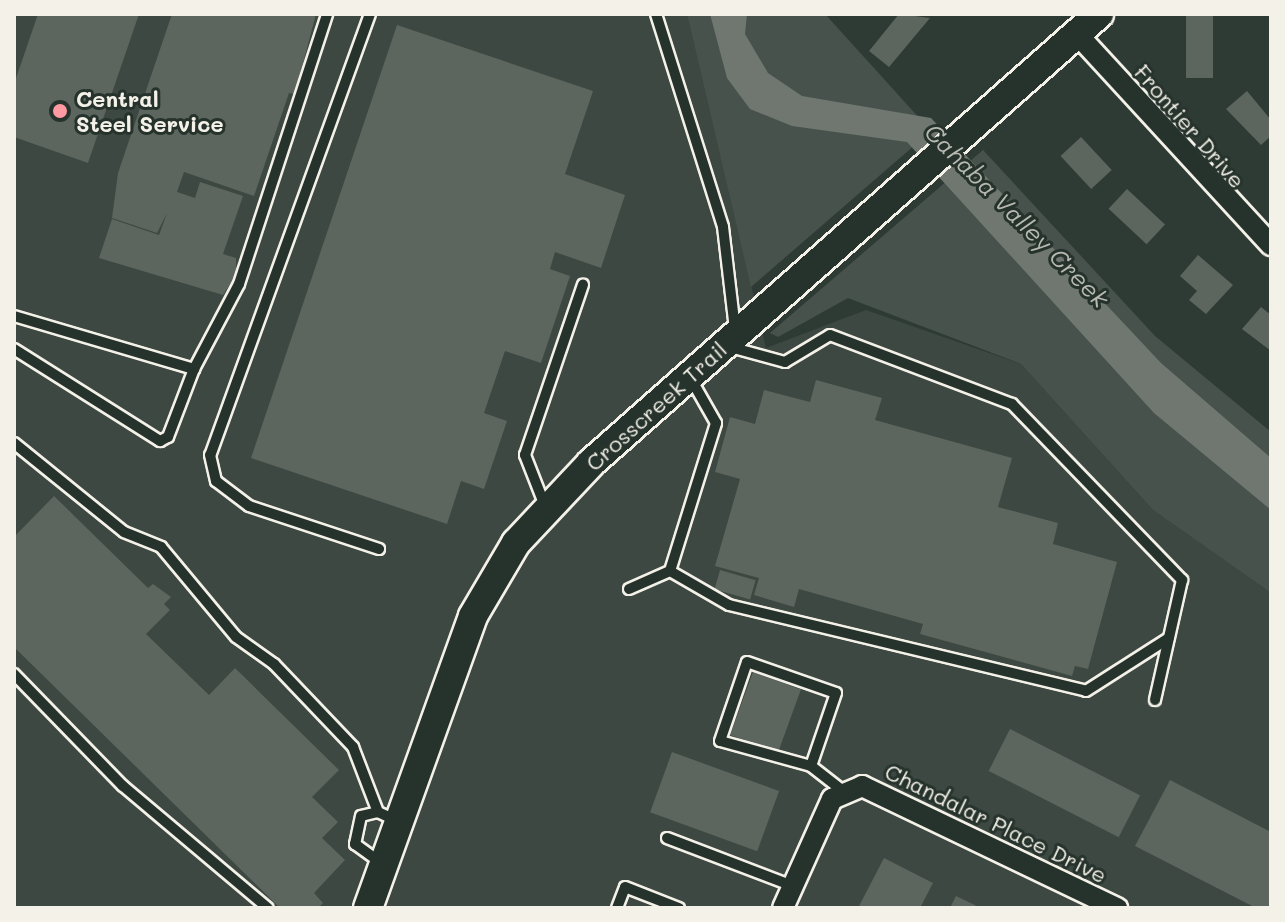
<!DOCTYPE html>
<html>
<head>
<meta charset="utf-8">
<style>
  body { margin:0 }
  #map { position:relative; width:1285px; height:922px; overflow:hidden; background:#2e3b34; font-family:Mali,sans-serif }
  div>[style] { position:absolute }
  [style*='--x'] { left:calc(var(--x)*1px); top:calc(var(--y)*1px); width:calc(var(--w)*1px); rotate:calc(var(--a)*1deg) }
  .built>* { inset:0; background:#3c4841 }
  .green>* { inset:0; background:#48524c }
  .water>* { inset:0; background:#6f7770 }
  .building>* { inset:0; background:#5c655e; transform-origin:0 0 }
  .roads { filter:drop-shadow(2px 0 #f4f1e8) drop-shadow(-2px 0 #f4f1e8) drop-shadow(0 2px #f4f1e8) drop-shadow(0 -2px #f4f1e8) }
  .lane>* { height:10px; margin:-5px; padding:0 5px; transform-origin:5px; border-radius:5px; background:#26332d }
  .street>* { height:20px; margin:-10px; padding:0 10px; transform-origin:10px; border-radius:10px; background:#26332d }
  .secondary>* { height:28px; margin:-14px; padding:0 14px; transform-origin:14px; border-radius:14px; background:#26332d }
  .dots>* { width:22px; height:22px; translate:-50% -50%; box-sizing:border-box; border:4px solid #26332d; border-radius:50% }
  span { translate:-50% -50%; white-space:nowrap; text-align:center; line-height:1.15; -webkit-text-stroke:6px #26332d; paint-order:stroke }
  .poi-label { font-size:22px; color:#f4f1e8; font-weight:700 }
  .left { translate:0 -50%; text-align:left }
  .street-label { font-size:22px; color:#f4f1e8 }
  .water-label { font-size:24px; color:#b8bab2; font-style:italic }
  .frame { position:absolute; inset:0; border:16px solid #f4f1e8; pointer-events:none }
</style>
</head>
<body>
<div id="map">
  <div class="built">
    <div style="clip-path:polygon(14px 14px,687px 14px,766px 348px,866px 310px,1021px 364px,1153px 510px,1271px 593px,1271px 908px,14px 908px)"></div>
  </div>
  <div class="green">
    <div style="clip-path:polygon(687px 14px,825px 14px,931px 131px,751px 287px)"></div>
    <div style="clip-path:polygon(983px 150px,1155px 336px,1271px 432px,1271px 593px,1153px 510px,1021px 364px,848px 298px,778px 337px,770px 333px)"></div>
  </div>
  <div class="water">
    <div style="clip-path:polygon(710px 14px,747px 14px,745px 34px,768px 73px,802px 96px,931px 118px,1161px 363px,1271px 458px,1271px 510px,1154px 413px,907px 142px,792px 126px,750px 109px,727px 78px)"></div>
  </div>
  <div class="building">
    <div style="clip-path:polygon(38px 14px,139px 14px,88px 163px,14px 137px,14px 84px)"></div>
    <div style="clip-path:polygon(172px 14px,316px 14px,295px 94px,289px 93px,254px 196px,184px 172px,177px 192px,195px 198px,200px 182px,243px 196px,223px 254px,236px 258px,236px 275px,223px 295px,99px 258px,112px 219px,159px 235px,167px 213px,157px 233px,112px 218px,118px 173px)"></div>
    <div style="clip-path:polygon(899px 14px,930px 18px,889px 67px,869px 51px)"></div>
    <div style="left:1186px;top:14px;width:27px;height:64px"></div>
    <div style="clip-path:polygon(397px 25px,593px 91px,565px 174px,625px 195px,601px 268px,555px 252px,550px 269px,570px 276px,541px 363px,505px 351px,484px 413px,507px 421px,484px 489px,461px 481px,447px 524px,251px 458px)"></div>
    <div style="clip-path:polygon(1247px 91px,1271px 120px,1271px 136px,1261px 145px,1226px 109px)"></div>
    <div style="left:1081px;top:137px;width:45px;height:28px;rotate:47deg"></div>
    <div style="left:1127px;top:189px;width:52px;height:27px;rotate:43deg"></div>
    <div style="clip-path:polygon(1198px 255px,1233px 285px,1206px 314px,1189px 300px,1197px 291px,1180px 276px)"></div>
    <div style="clip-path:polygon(1261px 307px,1271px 315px,1271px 351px,1242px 329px)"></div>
    <div style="clip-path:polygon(816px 380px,882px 398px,875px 420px,1012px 458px,998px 507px,1058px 523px,1053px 544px,1117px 562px,1088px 669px,1075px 666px,1072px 676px,920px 634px,923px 624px,799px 589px,794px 607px,754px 595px,759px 578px,715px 566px,740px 479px,715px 472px,730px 417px,755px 424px,764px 390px,810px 402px)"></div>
    <div style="clip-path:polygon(54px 496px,148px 588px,153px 584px,171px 597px,164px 604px,170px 610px,146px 634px,209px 695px,235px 668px,339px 770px,312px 797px,338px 822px,322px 838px,345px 860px,314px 893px,323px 903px,318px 908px,280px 908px,14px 647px,14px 537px)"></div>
    <div style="left:720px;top:570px;width:37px;height:20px;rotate:16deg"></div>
    <div style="left:753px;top:672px;width:51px;height:67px;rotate:20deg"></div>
    <div style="left:1010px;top:729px;width:146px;height:47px;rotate:27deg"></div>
    <div style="left:672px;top:752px;width:114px;height:64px;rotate:20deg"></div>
    <div style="clip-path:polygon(1170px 780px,1271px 832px,1271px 908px,1256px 908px,1135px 846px)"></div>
    <div style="clip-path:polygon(884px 858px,933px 883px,920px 908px,858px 908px)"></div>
    <div style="clip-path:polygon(956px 896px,981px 908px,950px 908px)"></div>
  </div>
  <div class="roads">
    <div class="lane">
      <div style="--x:370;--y:14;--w:469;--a:109.9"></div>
      <div style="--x:210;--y:455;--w:27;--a:77"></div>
      <div style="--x:216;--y:481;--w:41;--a:37.1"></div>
      <div style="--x:249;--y:506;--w:137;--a:18.3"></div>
      <div style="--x:656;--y:14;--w:223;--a:72.5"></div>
      <div style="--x:723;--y:227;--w:103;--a:83.3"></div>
      <div style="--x:14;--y:316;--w:188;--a:16.4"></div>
      <div style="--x:194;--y:369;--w:96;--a:-62.1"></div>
      <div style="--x:239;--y:284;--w:284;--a:-71.9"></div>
      <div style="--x:730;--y:347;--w:57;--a:15.3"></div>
      <div style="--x:785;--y:362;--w:52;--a:-31"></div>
      <div style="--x:830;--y:335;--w:195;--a:20.8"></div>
      <div style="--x:1012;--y:404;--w:245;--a:46"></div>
      <div style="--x:1182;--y:580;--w:123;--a:102.7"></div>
      <div style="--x:14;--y:349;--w:173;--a:32.2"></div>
      <div style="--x:160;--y:441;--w:9;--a:-27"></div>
      <div style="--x:168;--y:437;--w:73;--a:-69.1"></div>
      <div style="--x:14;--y:443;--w:141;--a:39"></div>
      <div style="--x:124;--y:532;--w:40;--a:22"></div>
      <div style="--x:161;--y:547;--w:117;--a:50.2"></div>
      <div style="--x:236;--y:637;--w:47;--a:35.4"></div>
      <div style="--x:274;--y:664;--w:115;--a:46.4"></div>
      <div style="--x:353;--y:747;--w:70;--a:69"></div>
      <div style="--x:378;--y:812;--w:21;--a:25"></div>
      <div style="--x:545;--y:506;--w:55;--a:-111.4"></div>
      <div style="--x:525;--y:455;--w:180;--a:-71.2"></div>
      <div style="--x:670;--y:571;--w:68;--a:30"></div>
      <div style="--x:729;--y:605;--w:367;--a:13.5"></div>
      <div style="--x:1086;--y:691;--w:98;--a:-32.6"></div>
      <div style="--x:629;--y:589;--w:45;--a:-23.7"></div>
      <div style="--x:670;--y:571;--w:155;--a:-72.7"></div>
      <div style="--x:716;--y:423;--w:51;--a:-119.6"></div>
      <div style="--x:14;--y:674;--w:156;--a:45.8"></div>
      <div style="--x:123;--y:786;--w:189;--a:40.1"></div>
      <div style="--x:811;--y:766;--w:94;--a:-164.6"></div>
      <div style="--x:720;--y:741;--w:83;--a:-71.1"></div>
      <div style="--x:747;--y:662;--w:94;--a:19.2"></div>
      <div style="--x:836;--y:693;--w:77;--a:108.9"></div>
      <div style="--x:811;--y:766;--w:39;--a:38"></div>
      <div style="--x:378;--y:812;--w:17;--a:167"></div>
      <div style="--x:361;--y:816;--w:29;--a:102"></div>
      <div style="--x:355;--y:844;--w:32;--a:36"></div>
      <div style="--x:667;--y:838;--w:135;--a:20.9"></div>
      <div style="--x:617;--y:908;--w:22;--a:-69"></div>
      <div style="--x:625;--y:887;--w:58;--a:21.3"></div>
    </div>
    <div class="street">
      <div style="--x:1077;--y:34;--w:287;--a:47.4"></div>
      <div style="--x:783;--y:908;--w:120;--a:-65.8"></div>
      <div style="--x:832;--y:799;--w:33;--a:-23"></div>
      <div style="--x:862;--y:786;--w:283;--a:25.6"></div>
    </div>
    <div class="secondary">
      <div style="--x:368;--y:908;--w:310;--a:-70.2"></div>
      <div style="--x:473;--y:616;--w:85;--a:-59.5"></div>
      <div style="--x:516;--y:543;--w:110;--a:-46.8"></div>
      <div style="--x:591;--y:463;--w:678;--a:-41.47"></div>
    </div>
  </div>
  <div class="dots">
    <div style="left:60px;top:111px;background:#ff9aa2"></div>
  </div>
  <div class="poi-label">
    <span class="left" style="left:76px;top:111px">Central<br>Steel Service</span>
  </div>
  <div class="street-label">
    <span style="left:1190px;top:126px;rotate:49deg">Frontier Drive</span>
    <span style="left:656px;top:406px;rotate:-42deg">Crosscreek Trail</span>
    <span style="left:996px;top:823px;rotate:26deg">Chandalar Place Drive</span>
  </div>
  <div class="water-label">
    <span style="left:1017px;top:215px;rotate:45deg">Cahaba Valley Creek</span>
  </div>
  <div class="frame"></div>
</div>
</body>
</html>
